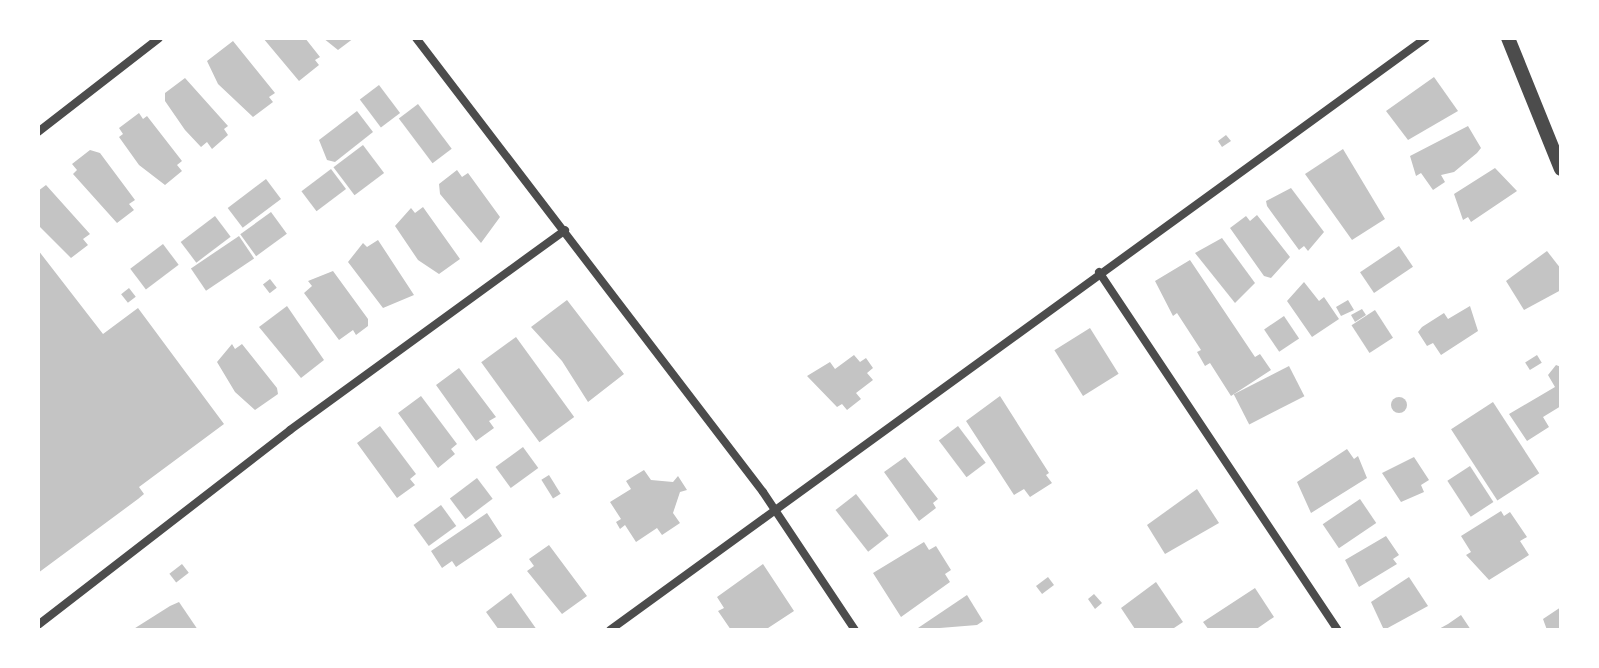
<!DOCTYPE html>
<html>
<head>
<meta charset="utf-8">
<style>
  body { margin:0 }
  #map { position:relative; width:1599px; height:668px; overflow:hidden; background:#fff; font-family:Rubik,sans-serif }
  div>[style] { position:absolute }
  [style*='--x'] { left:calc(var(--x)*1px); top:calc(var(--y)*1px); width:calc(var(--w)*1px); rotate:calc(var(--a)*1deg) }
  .building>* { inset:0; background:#c4c4c4; transform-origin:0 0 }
  .round { border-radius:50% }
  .minor>* { height:8px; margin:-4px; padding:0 4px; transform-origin:4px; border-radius:4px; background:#4c4c4c }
  .tertiary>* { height:14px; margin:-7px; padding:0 7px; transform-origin:7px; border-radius:7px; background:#4c4c4c }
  span { translate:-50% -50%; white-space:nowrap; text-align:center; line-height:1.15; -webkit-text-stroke:7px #fff; paint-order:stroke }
  .frame { position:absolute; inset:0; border:40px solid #fff; pointer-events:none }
</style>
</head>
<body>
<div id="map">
  <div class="building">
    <div style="clip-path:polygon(263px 38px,305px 38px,320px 57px,315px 60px,319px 65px,299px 81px)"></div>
    <div style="clip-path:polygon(323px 38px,354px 38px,338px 50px)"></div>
    <div style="clip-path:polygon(233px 41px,275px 93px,269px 97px,273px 102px,253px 117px,218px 84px,207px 61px)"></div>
    <div style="clip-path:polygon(1434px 77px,1458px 111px,1408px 140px,1386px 111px)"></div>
    <div style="clip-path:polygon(185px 78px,228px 126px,224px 129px,228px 135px,212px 149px,207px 142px,201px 147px,185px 130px,165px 101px,165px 93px)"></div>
    <div style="left:379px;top:85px;width:35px;height:24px;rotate:53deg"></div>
    <div style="left:418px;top:104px;width:56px;height:24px;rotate:53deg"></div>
    <div style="clip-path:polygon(357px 111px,373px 132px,335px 162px,327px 160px,319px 140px)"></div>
    <div style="clip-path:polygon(139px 113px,143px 119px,147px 116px,182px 161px,177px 165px,182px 171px,165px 185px,139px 165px,119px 137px,123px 134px,119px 128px)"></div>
    <div style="clip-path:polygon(1468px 126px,1481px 148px,1477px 153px,1454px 172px,1441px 175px,1445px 182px,1433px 190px,1421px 173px,1416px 176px,1410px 156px)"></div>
    <div style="clip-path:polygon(1226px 135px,1231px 141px,1222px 147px,1218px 141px)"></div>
    <div style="left:363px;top:145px;width:35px;height:37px;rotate:53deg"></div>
    <div style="clip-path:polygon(1343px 149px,1385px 219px,1352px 240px,1305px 174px)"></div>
    <div style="clip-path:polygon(90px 150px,100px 153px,135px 200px,129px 204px,134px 210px,117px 223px,73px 174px,77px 170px,72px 164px)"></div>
    <div style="clip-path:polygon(1495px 168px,1517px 191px,1471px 222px,1468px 217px,1463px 220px,1454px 194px)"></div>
    <div style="left:331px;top:169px;width:25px;height:37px;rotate:53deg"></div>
    <div style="clip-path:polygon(457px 170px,462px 177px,468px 173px,500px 217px,481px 243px,440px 194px,439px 184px)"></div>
    <div style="left:266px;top:179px;width:25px;height:48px;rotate:53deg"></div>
    <div style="clip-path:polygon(46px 185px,90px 234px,83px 239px,88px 245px,71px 258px,38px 225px,38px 191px)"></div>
    <div style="clip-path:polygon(1291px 188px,1324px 232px,1308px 251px,1304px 246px,1299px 250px,1267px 206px,1266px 201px)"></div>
    <div style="clip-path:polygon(423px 207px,460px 259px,439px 274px,418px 260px,395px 226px,411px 208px,415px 213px)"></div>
    <div style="left:271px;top:212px;width:27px;height:38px;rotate:54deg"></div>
    <div style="clip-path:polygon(1257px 215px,1290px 257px,1271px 278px,1264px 276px,1230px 228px,1246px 216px,1250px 221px)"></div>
    <div style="left:215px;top:216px;width:26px;height:43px;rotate:53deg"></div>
    <div style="left:239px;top:236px;width:27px;height:58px;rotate:56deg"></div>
    <div style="clip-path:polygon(1222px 238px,1255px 283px,1235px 303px,1195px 253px)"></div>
    <div style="clip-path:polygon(378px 240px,414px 295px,383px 308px,348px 262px,363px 243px,367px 247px)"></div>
    <div style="left:163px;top:244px;width:26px;height:41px;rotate:53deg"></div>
    <div style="left:1399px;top:246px;width:25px;height:47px;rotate:56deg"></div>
    <div style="clip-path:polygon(38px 250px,103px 334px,138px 308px,224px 424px,139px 487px,144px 494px,138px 499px,38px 573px)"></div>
    <div style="clip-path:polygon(1547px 251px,1561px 269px,1561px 290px,1524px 310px,1506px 281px)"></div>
    <div style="clip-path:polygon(1190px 260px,1255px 357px,1260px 354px,1271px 370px,1231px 396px,1210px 363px,1205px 366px,1197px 352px,1201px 350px,1177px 313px,1173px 316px,1155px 281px)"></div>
    <div style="clip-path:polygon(333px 271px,368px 319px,368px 326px,356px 335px,353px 330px,339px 340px,304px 293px,312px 286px,308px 281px)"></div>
    <div style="left:270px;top:279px;width:11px;height:9px;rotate:52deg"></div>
    <div style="clip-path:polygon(1304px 282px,1319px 301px,1324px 297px,1339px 319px,1312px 337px,1287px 301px)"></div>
    <div style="left:129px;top:288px;width:11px;height:10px;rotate:52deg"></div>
    <div style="clip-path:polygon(567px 300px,624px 374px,588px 402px,562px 361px,531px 327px)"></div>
    <div style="clip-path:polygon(1348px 300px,1354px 310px,1341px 316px,1336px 307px)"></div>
    <div style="clip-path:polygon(287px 306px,324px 360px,301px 378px,259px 327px)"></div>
    <div style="clip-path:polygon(1470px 306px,1478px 331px,1441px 355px,1433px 343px,1427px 346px,1418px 332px,1422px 327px,1444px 313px,1448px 319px)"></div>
    <div style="clip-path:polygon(1362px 309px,1366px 315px,1355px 322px,1351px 315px)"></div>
    <div style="left:1375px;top:310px;width:33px;height:28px;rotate:57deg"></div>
    <div style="left:1284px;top:316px;width:27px;height:24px;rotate:56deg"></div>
    <div style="left:1090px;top:328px;width:54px;height:42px;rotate:58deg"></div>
    <div style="left:516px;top:337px;width:99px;height:43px;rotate:54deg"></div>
    <div style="clip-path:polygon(232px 344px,235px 349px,242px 344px,277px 388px,278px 394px,255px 410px,235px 392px,217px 362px)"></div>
    <div style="clip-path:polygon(854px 355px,860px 362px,866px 358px,873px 368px,867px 373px,873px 380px,856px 393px,861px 399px,847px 410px,842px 404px,837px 407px,807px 376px,830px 362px,835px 369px)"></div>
    <div style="left:1537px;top:355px;width:9px;height:14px;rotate:58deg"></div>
    <div style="clip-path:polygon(1556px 365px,1561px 367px,1561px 406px,1543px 417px,1549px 427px,1527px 441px,1509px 414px,1555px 387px,1548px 375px)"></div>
    <div style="left:1289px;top:366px;width:34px;height:62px;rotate:63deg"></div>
    <div style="clip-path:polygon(459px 368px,496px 417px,489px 421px,494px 428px,476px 441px,436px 385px)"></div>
    <div style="clip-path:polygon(421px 396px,457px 444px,451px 449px,455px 454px,438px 468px,398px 413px)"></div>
    <div style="clip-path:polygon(1000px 396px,1049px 473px,1046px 475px,1052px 483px,1030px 497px,1024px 489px,1014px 495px,966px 421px)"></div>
    <div class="round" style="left:1391px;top:397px;width:16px;height:16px"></div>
    <div style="left:1493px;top:402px;width:85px;height:50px;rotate:57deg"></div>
    <div style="clip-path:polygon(380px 426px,416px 474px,410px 479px,415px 485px,397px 498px,357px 443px)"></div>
    <div style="left:958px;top:426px;width:46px;height:24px;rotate:53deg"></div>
    <div style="left:523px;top:447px;width:26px;height:34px;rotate:54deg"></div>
    <div style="clip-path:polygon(1347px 449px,1354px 459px,1358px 456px,1367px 478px,1311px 513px,1297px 482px)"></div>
    <div style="clip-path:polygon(905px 457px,938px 499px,933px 503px,936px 508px,919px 521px,884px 472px)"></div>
    <div style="clip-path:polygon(1414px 457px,1429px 480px,1421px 485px,1424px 492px,1401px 502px,1382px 473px)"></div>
    <div style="left:1470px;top:466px;width:43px;height:27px;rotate:57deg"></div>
    <div style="clip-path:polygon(644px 470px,651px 480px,673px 482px,678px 476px,687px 490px,680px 492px,673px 513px,680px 523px,662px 535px,657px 528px,636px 542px,625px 525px,620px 529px,616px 522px,621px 519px,610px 502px,631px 489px,626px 481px)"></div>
    <div style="left:549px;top:475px;width:22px;height:9px;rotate:58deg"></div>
    <div style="left:477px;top:478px;width:26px;height:34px;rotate:53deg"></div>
    <div style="clip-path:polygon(1197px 489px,1219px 523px,1165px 554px,1147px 525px)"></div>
    <div style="left:856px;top:494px;width:53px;height:26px;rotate:52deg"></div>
    <div style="left:1360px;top:499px;width:29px;height:45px;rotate:56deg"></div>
    <div style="left:441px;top:505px;width:26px;height:34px;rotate:54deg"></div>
    <div style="clip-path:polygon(1501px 511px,1504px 516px,1510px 512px,1527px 537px,1520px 541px,1529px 555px,1489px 580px,1466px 555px,1471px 552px,1461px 536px)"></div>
    <div style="clip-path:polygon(487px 513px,502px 536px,456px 567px,452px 561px,442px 568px,431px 551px)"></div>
    <div style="clip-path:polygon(1386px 536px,1399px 555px,1393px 559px,1397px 564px,1359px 587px,1345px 560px)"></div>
    <div style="clip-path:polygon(924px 542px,929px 550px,936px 546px,951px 570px,945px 574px,950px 582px,901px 617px,873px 573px)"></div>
    <div style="clip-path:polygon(549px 545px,587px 596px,562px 614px,527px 571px,534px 566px,529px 559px)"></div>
    <div style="left:182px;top:564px;width:11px;height:16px;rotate:52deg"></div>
    <div style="clip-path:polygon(763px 564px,794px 611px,765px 630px,731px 630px,718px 611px,724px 608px,717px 597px)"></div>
    <div style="left:1048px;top:577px;width:10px;height:15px;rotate:53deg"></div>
    <div style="clip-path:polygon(1409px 577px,1428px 606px,1384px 630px,1371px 602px)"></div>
    <div style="clip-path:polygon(1156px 582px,1183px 622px,1171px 630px,1135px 629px,1121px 608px)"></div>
    <div style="clip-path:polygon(1255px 588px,1274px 617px,1255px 630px,1209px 630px,1203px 622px)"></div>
    <div style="clip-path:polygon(511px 593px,537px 630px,499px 630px,486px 612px)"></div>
    <div style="clip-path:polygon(1094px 594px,1102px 603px,1095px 609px,1088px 599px)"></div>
    <div style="clip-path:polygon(967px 595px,983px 621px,977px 625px,915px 630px)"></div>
    <div style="clip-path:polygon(179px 602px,198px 630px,132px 630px,170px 606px)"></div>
    <div style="clip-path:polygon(1561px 607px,1561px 630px,1547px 630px,1543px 619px)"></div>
    <div style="clip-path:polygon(1461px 615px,1471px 630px,1437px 630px,1448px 624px)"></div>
  </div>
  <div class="minor">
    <div style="--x:416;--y:38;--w:571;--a:52.61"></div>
    <div style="--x:763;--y:492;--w:166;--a:56.3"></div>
    <div style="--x:38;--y:132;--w:153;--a:-37.8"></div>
    <div style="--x:1099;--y:272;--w:430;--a:56.3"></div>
    <div style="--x:38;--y:625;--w:319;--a:-37.7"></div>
    <div style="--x:290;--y:430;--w:340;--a:-36"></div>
    <div style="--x:610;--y:630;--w:1008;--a:-35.96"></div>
  </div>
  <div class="tertiary">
    <div style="--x:1508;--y:38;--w:141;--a:68"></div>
  </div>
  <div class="frame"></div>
</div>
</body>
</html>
